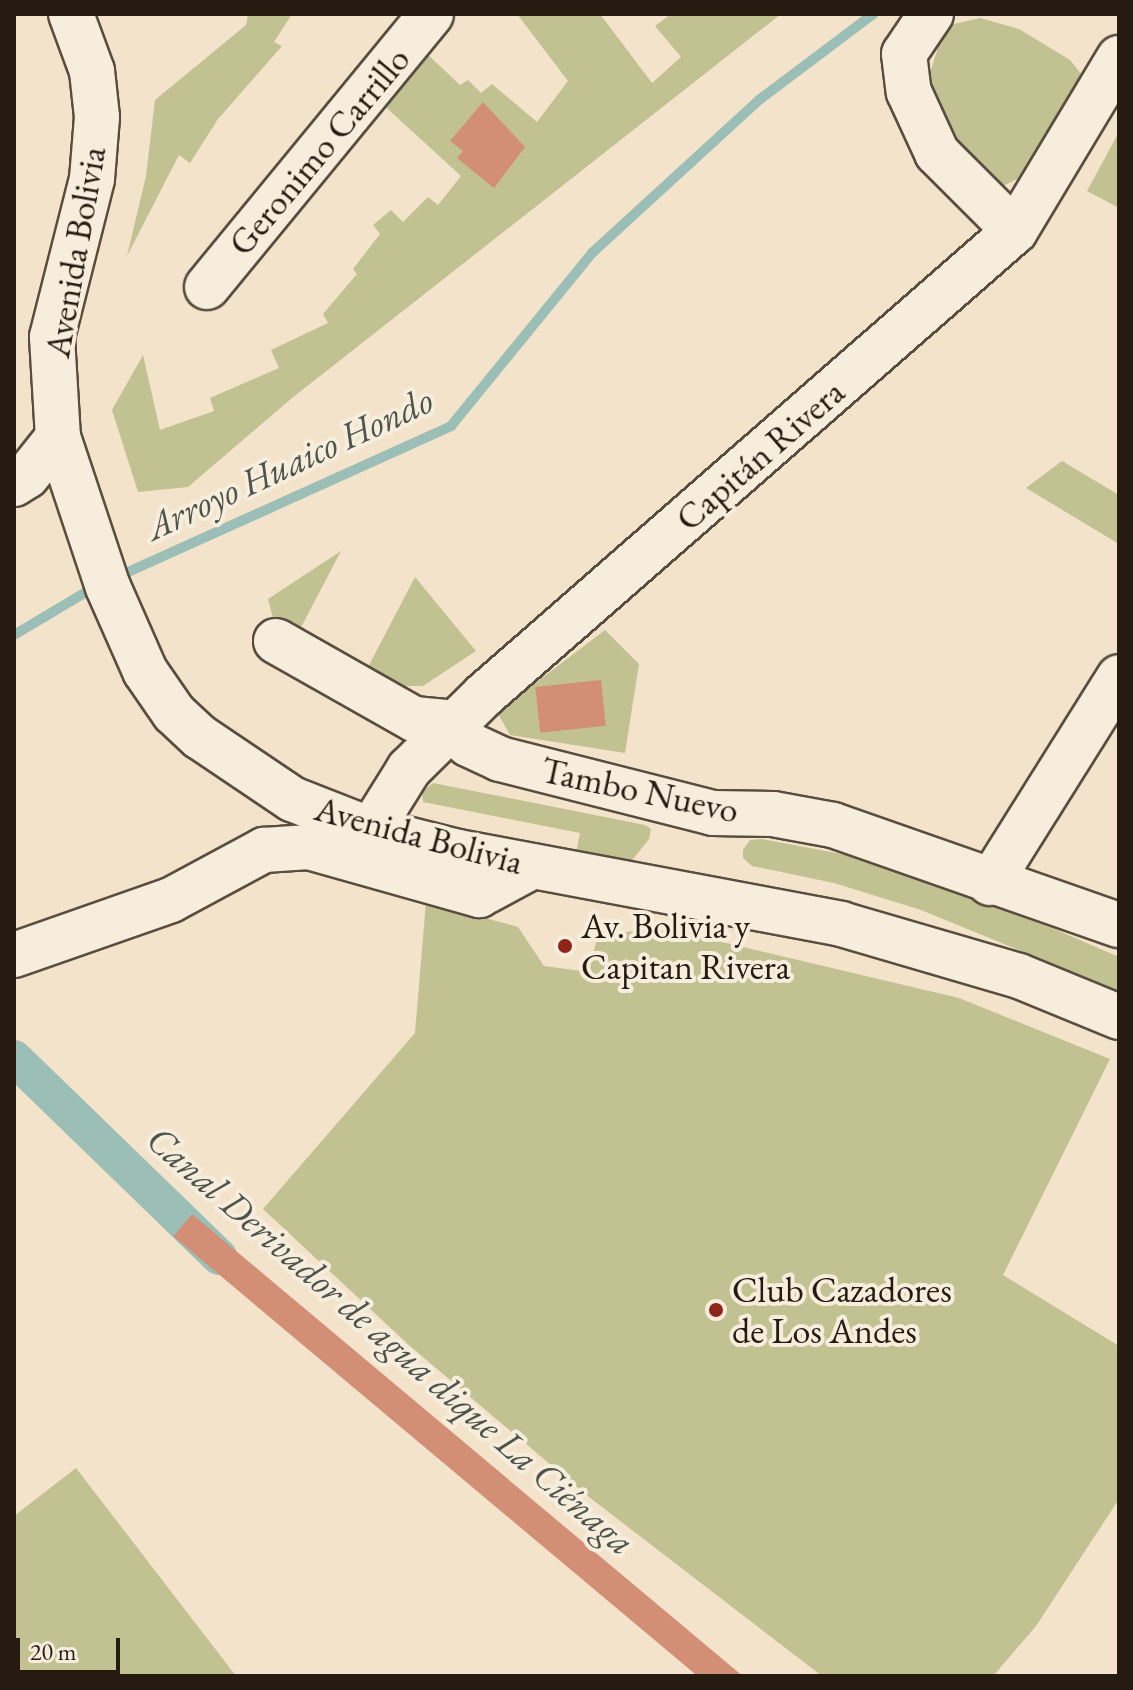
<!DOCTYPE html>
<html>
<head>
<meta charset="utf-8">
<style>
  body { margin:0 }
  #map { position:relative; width:1133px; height:1690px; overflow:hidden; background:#f2e3ca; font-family:"EB Garamond",serif }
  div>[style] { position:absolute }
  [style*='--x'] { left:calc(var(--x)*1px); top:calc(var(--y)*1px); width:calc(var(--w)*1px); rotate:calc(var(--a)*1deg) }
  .green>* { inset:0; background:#c2c191 }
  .stream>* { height:10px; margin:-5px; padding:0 5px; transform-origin:5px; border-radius:5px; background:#9bbeb6 }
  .canal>* { height:36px; margin:-18px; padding:0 18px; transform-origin:18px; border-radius:18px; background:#9bbeb6 }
  .building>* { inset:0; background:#d38f75; transform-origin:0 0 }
  .roads { filter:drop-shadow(2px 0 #584d3f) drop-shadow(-2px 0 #584d3f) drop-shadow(0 2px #584d3f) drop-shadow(0 -2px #584d3f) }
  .minor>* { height:44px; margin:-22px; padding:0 22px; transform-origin:22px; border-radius:22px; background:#f7eddd }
  .dots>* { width:22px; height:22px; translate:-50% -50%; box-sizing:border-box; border:4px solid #f7eddd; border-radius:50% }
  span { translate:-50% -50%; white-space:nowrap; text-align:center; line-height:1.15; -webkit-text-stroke:8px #f7eddd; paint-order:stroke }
  .street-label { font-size:36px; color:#251b11 }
  .poi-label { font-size:36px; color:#251b11 }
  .left { translate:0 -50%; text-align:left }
  .water-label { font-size:38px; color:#4e544b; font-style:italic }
  .frame { position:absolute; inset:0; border:16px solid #251b11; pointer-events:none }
  .scale { position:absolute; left:16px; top:1638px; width:104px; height:36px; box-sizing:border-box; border:4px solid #251b11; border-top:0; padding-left:10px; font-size:24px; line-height:28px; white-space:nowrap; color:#251b11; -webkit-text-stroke:6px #f7eddd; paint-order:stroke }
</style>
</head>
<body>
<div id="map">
  <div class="green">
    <div style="clip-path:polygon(248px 14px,292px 14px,274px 42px,282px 46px,218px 119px,190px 163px,179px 155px,127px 256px,146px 176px,155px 100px,246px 25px)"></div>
    <div style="clip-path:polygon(517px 14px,600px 14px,652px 83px,681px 57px,655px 26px,671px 14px,781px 14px,292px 398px,188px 487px,138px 492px,112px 410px,143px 355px,160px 430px,214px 411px,210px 398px,279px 368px,271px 350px,328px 323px,323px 314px,357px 274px,353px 269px,380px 234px,373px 225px,391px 210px,403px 222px,428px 197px,438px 205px,461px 176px,378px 100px,423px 50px,460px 85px,468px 80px,481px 93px,492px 84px,537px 122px,568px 81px)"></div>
    <div style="clip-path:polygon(980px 18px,1019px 29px,1070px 60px,1087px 81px,1056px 134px,1017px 179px,1001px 187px,980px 174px,935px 117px,929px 76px,945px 26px)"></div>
    <div style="clip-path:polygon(1119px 132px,1119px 208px,1087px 191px)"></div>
    <div style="clip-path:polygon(1062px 461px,1119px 495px,1119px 544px,1026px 488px)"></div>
    <div style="clip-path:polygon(341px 551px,297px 635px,274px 622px,268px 599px)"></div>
    <div style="clip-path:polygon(415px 577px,476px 651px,423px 686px,403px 686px,366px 671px)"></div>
    <div style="clip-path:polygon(605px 630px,639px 664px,625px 753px,510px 735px,497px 712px)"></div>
    <div style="clip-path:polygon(433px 783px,645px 825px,651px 829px,649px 839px,630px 863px,576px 853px,580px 833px,423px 802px,422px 792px)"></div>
    <div style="clip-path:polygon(762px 839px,852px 856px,1052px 928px,1119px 957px,1119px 991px,921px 910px,834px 883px,752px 866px,743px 858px,743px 850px,750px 840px)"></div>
    <div style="clip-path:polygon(426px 902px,518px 927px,544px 966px,589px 972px,598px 933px,671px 930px,959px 998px,1110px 1059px,1003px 1275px,1119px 1346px,1119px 1499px,1036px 1626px,993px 1676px,822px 1676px,589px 1497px,411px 1347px,263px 1209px,415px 1033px)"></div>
    <div style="clip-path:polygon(76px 1468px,236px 1676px,14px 1676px,14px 1516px)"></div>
  </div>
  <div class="stream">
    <div style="--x:117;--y:577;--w:367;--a:-24.3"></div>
    <div style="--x:451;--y:426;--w:223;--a:-50.8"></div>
    <div style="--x:592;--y:253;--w:226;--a:-42.5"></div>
    <div style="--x:759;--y:100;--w:143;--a:-37"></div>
    <div style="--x:14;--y:635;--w:98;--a:-30.8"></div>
  </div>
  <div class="canal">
    <div style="--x:14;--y:1058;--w:286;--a:44.1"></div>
  </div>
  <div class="building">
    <div style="clip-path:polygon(483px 102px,525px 147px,494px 188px,457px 158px,463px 151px,450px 141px)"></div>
    <div style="left:601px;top:680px;width:46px;height:66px;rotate:84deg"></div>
    <div style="left:192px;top:1214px;width:720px;height:29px;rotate:40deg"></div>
  </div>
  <div class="roads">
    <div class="minor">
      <div style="--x:71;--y:14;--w:61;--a:69.8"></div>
      <div style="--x:92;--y:71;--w:46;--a:83.8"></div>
      <div style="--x:97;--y:117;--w:62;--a:94.6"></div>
      <div style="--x:92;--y:179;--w:163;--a:104.2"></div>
      <div style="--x:52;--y:337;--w:100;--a:86.6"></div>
      <div style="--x:58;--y:437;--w:158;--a:71.6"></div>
      <div style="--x:108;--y:587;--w:92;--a:66.2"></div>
      <div style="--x:145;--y:671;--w:51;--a:55.4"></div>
      <div style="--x:174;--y:713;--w:35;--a:43"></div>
      <div style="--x:200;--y:737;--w:111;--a:34"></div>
      <div style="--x:292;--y:799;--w:85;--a:21.4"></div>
      <div style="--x:371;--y:830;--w:90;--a:14.2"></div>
      <div style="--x:458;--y:852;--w:390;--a:10.6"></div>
      <div style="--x:841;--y:924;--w:185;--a:16.3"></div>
      <div style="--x:1019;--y:976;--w:108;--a:22.3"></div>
      <div style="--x:931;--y:14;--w:48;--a:124"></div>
      <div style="--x:904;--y:54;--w:38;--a:83"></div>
      <div style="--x:909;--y:92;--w:67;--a:65.3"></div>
      <div style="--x:937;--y:153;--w:110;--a:45"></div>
      <div style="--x:207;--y:287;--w:353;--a:-50.6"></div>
      <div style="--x:14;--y:484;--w:15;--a:-32"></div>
      <div style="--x:27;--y:476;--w:50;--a:-51.5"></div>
      <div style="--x:276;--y:641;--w:159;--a:29.5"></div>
      <div style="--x:414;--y:719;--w:42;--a:5.4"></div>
      <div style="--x:456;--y:723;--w:24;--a:60"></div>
      <div style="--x:468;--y:744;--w:35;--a:25"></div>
      <div style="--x:500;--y:759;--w:220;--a:14.2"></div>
      <div style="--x:713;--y:813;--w:60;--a:1"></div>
      <div style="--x:773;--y:814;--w:61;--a:10.4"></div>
      <div style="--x:833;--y:825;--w:303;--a:19.3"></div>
      <div style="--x:371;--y:830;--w:72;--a:-58.1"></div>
      <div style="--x:409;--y:769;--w:105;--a:-44.6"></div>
      <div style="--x:484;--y:695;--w:705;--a:-41.15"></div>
      <div style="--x:1015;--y:231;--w:202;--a:-59"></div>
      <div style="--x:990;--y:883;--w:243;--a:-57.9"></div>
      <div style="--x:14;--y:955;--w:166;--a:-19.3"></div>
      <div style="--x:171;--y:900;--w:106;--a:-28.3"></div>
      <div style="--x:264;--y:850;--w:45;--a:-3.8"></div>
      <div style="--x:309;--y:847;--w:177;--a:15.8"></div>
      <div style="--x:479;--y:895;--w:61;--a:-28.2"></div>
    </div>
  </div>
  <div class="dots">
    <div style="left:565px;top:946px;background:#8f2418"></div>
    <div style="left:716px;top:1310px;background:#8f2418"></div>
  </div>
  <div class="street-label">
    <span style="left:319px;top:151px;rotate:-50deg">Geronimo Carrillo</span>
    <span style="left:75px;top:252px;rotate:-80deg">Avenida Bolivia</span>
    <span style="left:760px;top:455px;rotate:-41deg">Capitán Rivera</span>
    <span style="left:640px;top:790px;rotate:12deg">Tambo Nuevo</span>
    <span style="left:419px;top:835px;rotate:15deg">Avenida Bolivia</span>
  </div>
  <div class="poi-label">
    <span class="left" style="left:581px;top:946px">Av. Bolivia y<br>Capitan Rivera</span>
    <span class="left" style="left:732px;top:1310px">Club Cazadores<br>de Los Andes</span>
  </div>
  <div class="water-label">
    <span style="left:289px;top:463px;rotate:-25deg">Arroyo Huaico Hondo</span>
    <span style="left:391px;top:1340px;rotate:41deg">Canal Derivador de agua dique La Ciénaga</span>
  </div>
  <div class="frame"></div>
  <div class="scale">20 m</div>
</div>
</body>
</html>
